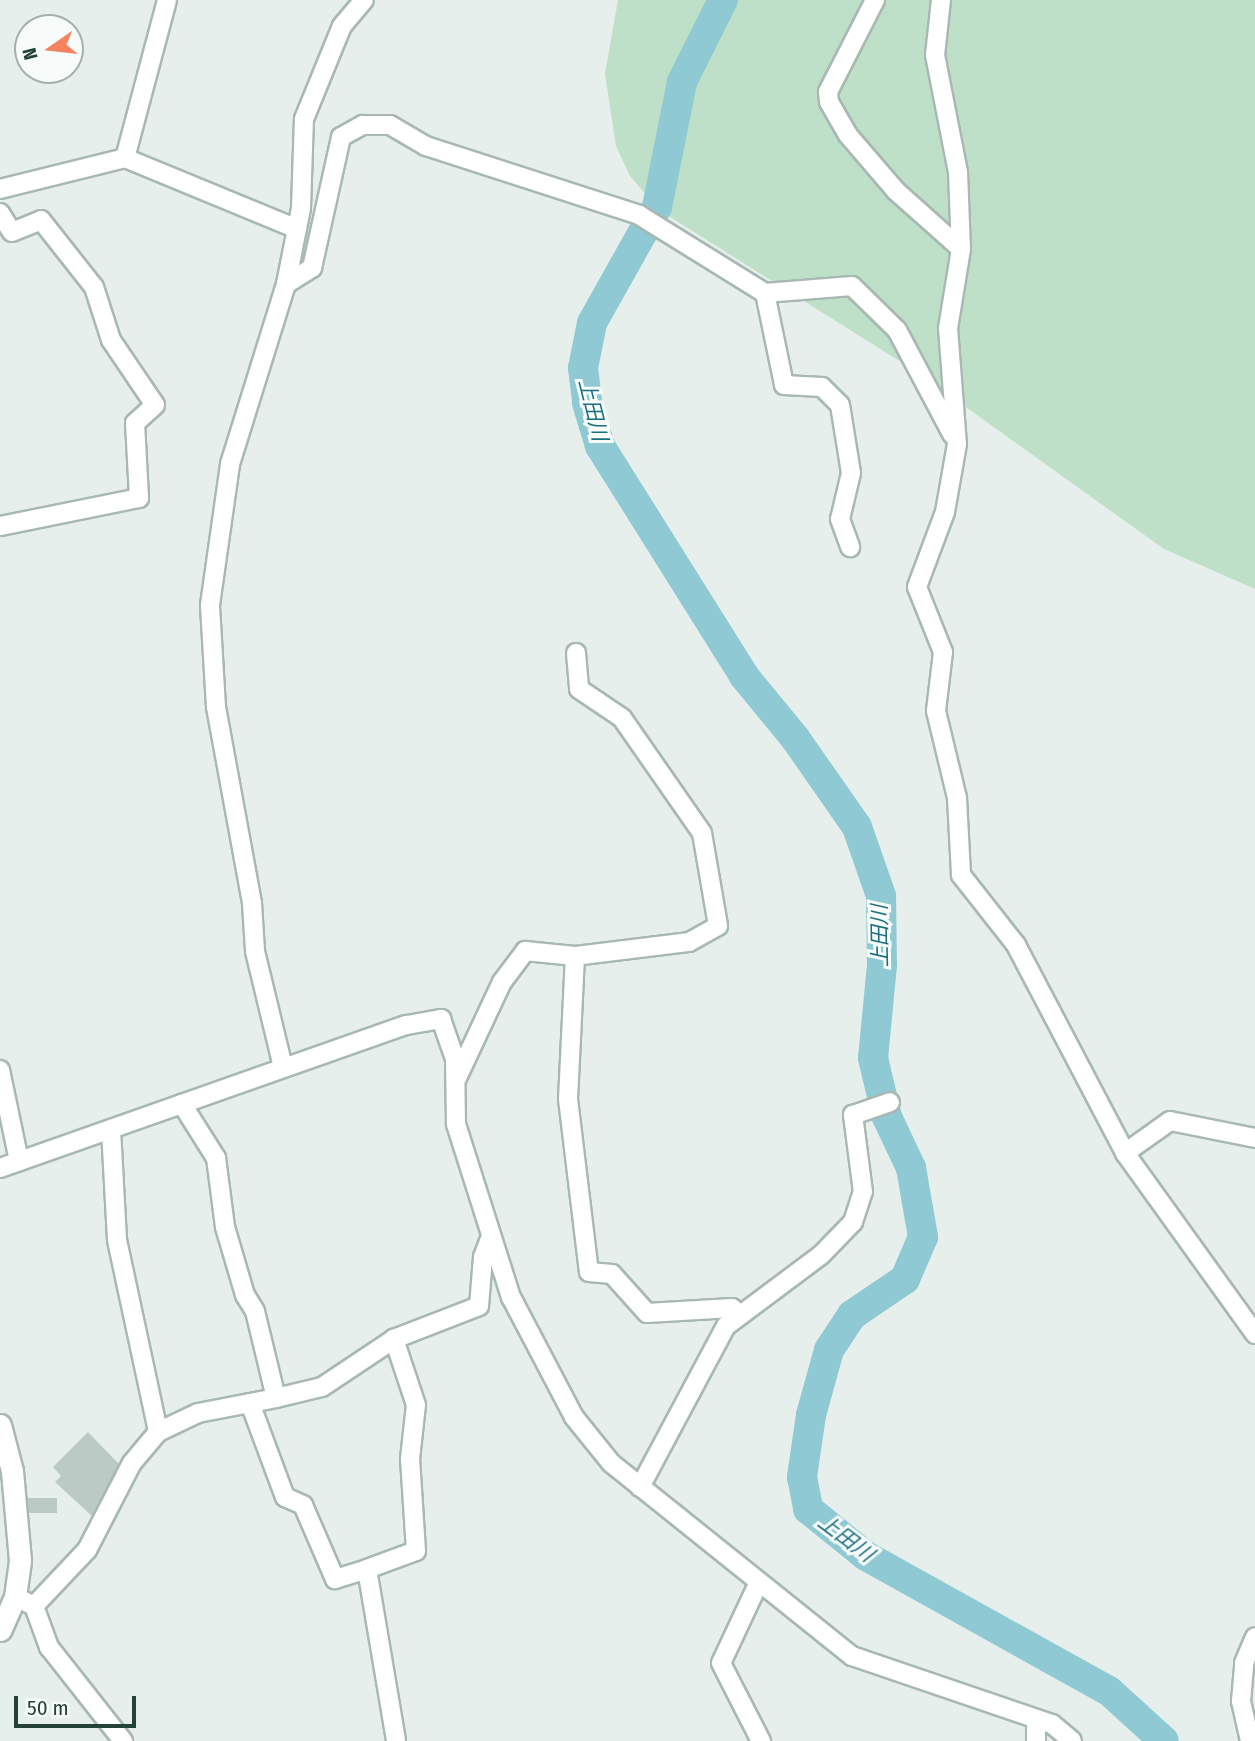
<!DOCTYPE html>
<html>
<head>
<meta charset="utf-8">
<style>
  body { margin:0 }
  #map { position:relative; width:1255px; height:1741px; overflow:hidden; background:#e6efeb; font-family:"Fira Sans Condensed","Noto Sans JP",sans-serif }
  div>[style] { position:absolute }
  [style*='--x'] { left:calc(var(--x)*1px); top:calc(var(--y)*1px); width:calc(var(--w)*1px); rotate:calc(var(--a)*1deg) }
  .green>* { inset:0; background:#bfe0c8 }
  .river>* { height:30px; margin:-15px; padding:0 15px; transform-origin:15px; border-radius:15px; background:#8ec9d4 }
  .building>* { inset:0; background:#bbcac4; transform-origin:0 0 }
  .roads { filter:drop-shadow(2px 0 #a8b8b2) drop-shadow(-2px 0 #a8b8b2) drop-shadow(0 2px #a8b8b2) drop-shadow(0 -2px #a8b8b2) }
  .street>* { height:18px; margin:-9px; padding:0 9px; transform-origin:9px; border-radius:9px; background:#fff }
  .secondary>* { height:21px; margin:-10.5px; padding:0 10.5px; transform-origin:10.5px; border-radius:10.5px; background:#fff }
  span { translate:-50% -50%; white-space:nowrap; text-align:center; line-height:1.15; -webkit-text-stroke:6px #f7fbf9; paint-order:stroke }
  .water-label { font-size:21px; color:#1c6f80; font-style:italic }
  .north { position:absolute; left:14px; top:14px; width:70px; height:70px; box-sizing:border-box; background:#f7fbf9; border:2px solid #a3b1ad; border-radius:50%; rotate:256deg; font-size:19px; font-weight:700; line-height:28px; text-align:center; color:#24423a }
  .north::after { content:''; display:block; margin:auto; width:24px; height:32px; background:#f4845f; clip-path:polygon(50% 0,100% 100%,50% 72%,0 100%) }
  .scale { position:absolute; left:14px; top:1696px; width:122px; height:32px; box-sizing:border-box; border:4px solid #24423a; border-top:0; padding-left:9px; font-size:21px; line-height:24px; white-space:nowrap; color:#24423a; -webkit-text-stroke:5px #f7fbf9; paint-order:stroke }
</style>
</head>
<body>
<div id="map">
  <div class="green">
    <div style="clip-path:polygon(618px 0,1255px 0,1255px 589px,1164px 549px,917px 372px,659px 210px,630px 176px,616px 146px,605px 74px)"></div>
  </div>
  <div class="river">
    <div style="--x:723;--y:0;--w:92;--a:116.6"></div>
    <div style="--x:682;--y:82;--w:127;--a:101.3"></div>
    <div style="--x:657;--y:207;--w:133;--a:119.3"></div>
    <div style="--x:592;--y:323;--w:46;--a:101.3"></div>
    <div style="--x:583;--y:368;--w:35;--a:83"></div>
    <div style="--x:587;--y:403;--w:45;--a:73.2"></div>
    <div style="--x:600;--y:446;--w:271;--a:57.9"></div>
    <div style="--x:744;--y:676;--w:80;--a:50.6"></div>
    <div style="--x:795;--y:738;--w:108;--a:55.1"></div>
    <div style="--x:857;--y:827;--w:73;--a:70.8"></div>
    <div style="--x:881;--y:896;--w:69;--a:89.2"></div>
    <div style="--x:882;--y:965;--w:93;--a:95.5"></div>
    <div style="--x:873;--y:1058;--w:61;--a:76.7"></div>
    <div style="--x:887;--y:1117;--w:56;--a:64.8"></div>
    <div style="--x:911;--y:1168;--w:70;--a:80.1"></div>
    <div style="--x:923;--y:1237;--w:46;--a:113.2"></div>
    <div style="--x:905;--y:1279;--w:64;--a:145.8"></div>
    <div style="--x:852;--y:1315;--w:42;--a:123.3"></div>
    <div style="--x:829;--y:1350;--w:67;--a:105.5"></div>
    <div style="--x:811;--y:1415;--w:63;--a:98.3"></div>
    <div style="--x:802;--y:1477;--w:33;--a:79"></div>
    <div style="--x:808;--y:1509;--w:75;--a:39"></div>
    <div style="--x:866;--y:1556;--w:278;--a:29.1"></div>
    <div style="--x:1109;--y:1691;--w:74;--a:42.3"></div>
  </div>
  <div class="building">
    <div style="clip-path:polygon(88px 1432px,119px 1464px,92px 1516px,55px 1482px,61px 1476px,53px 1467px)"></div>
    <div style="left:28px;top:1498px;width:29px;height:15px"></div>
  </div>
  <div class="roads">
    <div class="street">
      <div style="--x:875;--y:0;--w:103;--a:117.1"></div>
      <div style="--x:828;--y:92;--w:10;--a:84"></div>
      <div style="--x:829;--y:102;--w:38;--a:60"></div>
      <div style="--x:848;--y:135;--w:74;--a:49.4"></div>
      <div style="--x:896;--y:191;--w:87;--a:41.7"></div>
      <div style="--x:941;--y:0;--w:55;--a:96.2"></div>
      <div style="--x:935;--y:55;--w:119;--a:78.9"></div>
      <div style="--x:958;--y:172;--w:77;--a:87.8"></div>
      <div style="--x:961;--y:249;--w:80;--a:99.3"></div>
      <div style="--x:948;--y:328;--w:116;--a:85.6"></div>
      <div style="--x:957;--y:444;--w:69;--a:100"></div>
      <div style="--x:945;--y:512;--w:80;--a:110.5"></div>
      <div style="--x:917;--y:587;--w:70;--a:68.2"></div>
      <div style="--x:943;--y:652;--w:59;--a:96.8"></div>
      <div style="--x:936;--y:711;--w:89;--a:76.4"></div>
      <div style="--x:957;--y:798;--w:77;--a:87"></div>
      <div style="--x:961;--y:875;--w:89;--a:51.8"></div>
      <div style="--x:1016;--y:945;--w:235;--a:62.3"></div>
      <div style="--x:1125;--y:1153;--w:223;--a:54.3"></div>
      <div style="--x:125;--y:158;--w:163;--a:-75.1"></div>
      <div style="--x:0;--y:189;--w:129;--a:-13.9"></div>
      <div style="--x:125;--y:158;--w:186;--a:22.4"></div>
      <div style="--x:0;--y:213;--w:22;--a:58"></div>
      <div style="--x:12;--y:232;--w:31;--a:-22"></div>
      <div style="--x:41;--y:220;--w:85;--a:51.7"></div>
      <div style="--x:94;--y:287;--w:56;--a:72.2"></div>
      <div style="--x:111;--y:340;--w:78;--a:55.9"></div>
      <div style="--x:155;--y:405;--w:27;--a:138"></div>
      <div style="--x:135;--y:423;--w:75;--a:86.9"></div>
      <div style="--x:139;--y:498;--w:142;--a:168.6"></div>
      <div style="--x:286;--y:284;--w:31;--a:-32"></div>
      <div style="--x:312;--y:268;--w:134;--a:-77.5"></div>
      <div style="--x:341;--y:137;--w:25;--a:-29"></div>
      <div style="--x:363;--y:125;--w:27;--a:0"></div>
      <div style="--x:390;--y:125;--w:42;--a:30.3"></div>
      <div style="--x:426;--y:146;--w:224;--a:17.9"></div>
      <div style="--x:639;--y:215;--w:148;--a:31.8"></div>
      <div style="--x:765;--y:293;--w:87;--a:-4.6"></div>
      <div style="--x:852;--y:286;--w:63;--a:44.4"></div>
      <div style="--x:897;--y:330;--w:118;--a:62.1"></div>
      <div style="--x:765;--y:293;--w:94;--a:78.3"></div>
      <div style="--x:784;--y:385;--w:38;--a:3"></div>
      <div style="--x:822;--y:387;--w:25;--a:45"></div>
      <div style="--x:840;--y:405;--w:69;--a:80.8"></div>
      <div style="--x:851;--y:473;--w:47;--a:103.4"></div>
      <div style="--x:840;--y:519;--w:30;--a:70"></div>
      <div style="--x:576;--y:653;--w:36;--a:85"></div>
      <div style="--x:579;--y:689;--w:52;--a:34"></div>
      <div style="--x:622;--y:718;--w:140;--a:55.2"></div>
      <div style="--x:702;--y:833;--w:94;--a:80.2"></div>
      <div style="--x:718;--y:926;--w:33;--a:151"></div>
      <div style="--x:689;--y:942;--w:115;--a:173"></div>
      <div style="--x:575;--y:956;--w:143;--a:92.8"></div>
      <div style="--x:568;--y:1099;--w:174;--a:83.1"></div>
      <div style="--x:589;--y:1272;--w:23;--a:5"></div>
      <div style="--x:612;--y:1274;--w:52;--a:48.1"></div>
      <div style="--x:647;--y:1313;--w:85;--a:-3.4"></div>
      <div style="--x:732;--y:1308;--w:11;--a:38"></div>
      <div style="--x:283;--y:1067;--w:119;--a:-103.6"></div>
      <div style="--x:255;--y:951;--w:48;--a:-93.6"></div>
      <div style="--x:252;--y:903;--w:199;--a:-100.4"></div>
      <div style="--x:216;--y:707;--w:102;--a:-93.4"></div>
      <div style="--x:210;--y:605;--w:142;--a:-81.9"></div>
      <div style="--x:230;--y:464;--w:189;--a:-72.7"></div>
      <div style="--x:286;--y:284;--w:77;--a:-78.8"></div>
      <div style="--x:301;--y:208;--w:89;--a:-88.1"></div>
      <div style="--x:304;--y:119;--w:100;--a:-67.8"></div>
      <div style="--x:342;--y:26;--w:34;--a:-50"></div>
      <div style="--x:0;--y:1070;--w:93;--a:78.2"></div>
      <div style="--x:457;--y:1078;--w:106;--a:-64.9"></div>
      <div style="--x:502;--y:982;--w:39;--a:-53"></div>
      <div style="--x:525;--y:951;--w:50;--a:5.7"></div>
      <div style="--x:111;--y:1129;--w:111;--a:86.9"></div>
      <div style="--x:117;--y:1240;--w:196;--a:77.9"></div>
      <div style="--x:1125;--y:1153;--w:55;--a:-35.4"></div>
      <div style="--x:1170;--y:1121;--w:87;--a:11.3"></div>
      <div style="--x:0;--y:1168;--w:431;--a:-19.4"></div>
      <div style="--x:407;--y:1025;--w:35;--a:-10"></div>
      <div style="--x:441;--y:1019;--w:42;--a:70.7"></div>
      <div style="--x:455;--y:1059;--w:65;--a:89.1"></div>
      <div style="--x:456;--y:1124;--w:182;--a:72.4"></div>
      <div style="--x:511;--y:1297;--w:136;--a:62.3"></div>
      <div style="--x:574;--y:1417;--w:59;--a:51.2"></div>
      <div style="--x:611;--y:1463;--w:309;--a:38.7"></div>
      <div style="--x:852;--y:1656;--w:211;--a:18.8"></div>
      <div style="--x:1052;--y:1724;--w:26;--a:40"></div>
      <div style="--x:276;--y:1398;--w:47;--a:-13.4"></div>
      <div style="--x:322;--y:1387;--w:87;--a:-33.7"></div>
      <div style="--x:250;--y:1403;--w:100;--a:69.6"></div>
      <div style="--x:285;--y:1497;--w:20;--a:24"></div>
      <div style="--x:303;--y:1505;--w:81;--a:66.6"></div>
      <div style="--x:335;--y:1579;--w:34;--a:-17"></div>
      <div style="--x:367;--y:1569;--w:174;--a:80.4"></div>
      <div style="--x:640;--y:1487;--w:183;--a:-61.9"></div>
      <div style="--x:726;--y:1326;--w:119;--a:-36.8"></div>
      <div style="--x:821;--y:1255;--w:46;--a:-45.9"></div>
      <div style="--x:853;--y:1222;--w:32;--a:-72"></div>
      <div style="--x:863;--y:1192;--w:78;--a:-97.4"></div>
      <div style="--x:853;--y:1115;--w:39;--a:-19"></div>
      <div style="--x:367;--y:1569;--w:52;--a:-20.2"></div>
      <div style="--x:416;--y:1551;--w:92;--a:-93.7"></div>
      <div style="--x:410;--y:1459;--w:54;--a:-83.7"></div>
      <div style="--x:416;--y:1405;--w:70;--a:-108.4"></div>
      <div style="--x:394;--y:1339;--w:91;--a:-21.2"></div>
      <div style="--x:479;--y:1306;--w:49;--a:-85.3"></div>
      <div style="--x:483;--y:1257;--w:22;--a:-69"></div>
      <div style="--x:759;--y:1582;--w:89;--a:115.1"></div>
      <div style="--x:721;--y:1663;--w:88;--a:62.9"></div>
      <div style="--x:24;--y:1601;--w:11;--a:27"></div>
      <div style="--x:34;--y:1606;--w:44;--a:69.9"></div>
      <div style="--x:49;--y:1647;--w:120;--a:51.8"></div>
      <div style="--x:34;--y:1606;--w:77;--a:-46.6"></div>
      <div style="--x:87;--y:1550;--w:98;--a:-62.7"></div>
      <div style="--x:132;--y:1463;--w:40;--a:-50"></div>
      <div style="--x:158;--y:1432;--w:44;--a:-25.4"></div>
      <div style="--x:198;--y:1413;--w:79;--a:-10.9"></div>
      <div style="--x:276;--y:1398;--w:89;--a:-103.6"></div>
      <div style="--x:255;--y:1311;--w:19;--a:-122"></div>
      <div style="--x:245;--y:1295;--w:71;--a:-106.4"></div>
      <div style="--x:225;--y:1227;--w:70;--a:-97.4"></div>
      <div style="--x:216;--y:1158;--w:64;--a:-122.2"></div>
      <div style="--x:1036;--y:1719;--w:22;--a:90"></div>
      <div style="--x:1250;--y:1741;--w:41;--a:-102.7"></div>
      <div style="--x:1241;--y:1701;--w:38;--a:-85"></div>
      <div style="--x:1244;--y:1663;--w:28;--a:-67"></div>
    </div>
    <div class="secondary">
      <div style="--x:0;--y:1425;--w:48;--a:75.4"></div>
      <div style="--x:12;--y:1471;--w:90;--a:84.9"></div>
      <div style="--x:20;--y:1561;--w:36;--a:98"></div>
      <div style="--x:15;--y:1597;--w:36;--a:114"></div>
    </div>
  </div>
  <div class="water-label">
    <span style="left:593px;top:410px;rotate:76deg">上田川</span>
    <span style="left:880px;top:936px;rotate:-91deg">上田川</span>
    <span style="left:846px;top:1538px;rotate:37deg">上田川</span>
  </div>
  <div class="north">N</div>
  <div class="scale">50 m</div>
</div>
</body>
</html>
